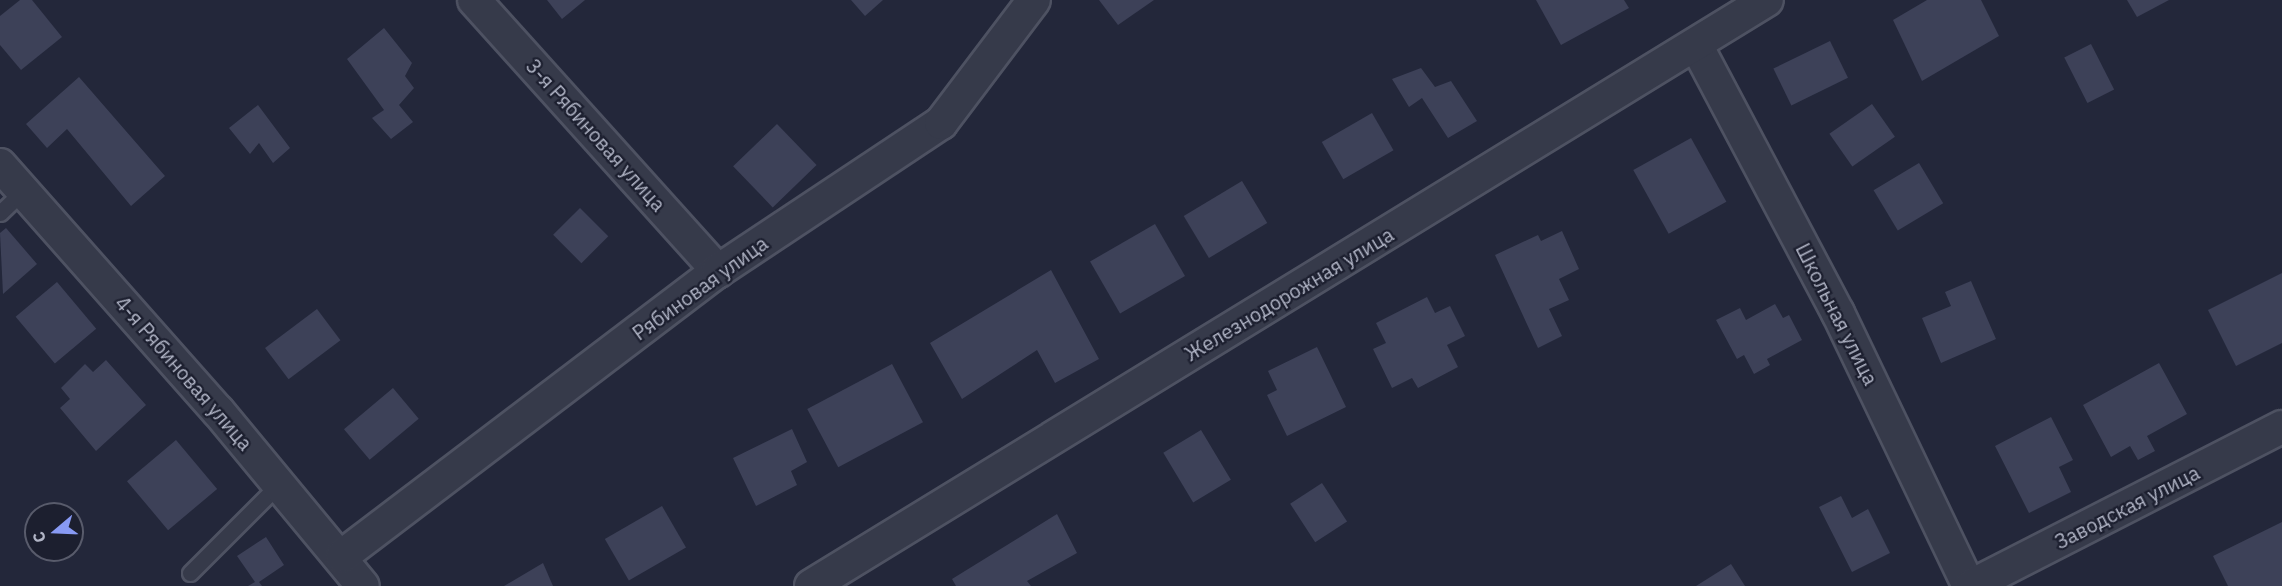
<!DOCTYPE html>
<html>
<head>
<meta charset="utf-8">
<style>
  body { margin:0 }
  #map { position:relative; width:2282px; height:586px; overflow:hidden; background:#23273a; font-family:"IBM Plex Sans",sans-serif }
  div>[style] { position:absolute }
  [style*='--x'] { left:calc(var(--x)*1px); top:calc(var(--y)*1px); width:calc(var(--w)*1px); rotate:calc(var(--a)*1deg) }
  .building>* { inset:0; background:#3d4158; transform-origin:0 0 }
  .roads { filter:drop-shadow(2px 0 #4e5262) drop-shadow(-2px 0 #4e5262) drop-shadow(0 2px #4e5262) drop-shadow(0 -2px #4e5262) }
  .service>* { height:15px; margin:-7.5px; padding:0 7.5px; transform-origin:7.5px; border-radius:7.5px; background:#363a4a }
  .minor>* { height:32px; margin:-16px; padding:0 16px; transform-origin:16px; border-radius:16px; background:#363a4a }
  span { translate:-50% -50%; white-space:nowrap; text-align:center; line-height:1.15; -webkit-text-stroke:4.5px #1c1f2f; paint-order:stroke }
  .street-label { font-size:20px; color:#b1b5c6 }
  .north { position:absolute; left:24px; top:502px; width:60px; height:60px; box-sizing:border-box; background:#1c1f2f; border:2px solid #585b6b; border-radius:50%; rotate:251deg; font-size:16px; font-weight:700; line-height:24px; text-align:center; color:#b1b5c6 }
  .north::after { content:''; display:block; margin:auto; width:21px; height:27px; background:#889af4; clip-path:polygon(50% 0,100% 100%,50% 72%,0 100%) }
</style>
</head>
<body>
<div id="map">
  <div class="building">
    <div style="clip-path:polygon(20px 0,32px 0,62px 37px,21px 70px,0 45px,0 16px)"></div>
    <div style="clip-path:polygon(547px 0,585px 0,562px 19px)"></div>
    <div style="clip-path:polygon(851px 0,883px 0,865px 16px)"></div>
    <div style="clip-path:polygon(1099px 0,1154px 0,1118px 25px)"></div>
    <div style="clip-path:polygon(1536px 0,1624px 0,1629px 8px,1561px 45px)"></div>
    <div style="clip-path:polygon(1927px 0,1981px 0,1999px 36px,1922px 81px,1893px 20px)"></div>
    <div style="clip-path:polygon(2127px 0,2169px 0,2137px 17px)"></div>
    <div style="clip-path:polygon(384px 28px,412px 63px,405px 76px,414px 88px,399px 105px,413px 122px,391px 139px,372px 118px,384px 110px,347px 59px)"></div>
    <div style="left:1830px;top:41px;width:41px;height:63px;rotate:64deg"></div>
    <div style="left:2091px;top:44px;width:51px;height:30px;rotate:63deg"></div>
    <div style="clip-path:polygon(1421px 68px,1435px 87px,1451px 81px,1477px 121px,1448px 138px,1422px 98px,1409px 107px,1392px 79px)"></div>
    <div style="clip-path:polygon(79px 77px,165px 176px,131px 206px,67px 129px,47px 148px,26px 124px)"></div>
    <div style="left:1872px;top:104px;width:40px;height:52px;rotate:55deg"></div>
    <div style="clip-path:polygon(258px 105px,290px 148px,273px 163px,259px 143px,250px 154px,229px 128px)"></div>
    <div style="left:1372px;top:113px;width:43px;height:58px;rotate:60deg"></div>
    <div style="left:777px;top:124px;width:57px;height:61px;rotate:46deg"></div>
    <div style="left:1691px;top:138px;width:73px;height:66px;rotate:61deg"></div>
    <div style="left:1919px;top:163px;width:47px;height:53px;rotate:59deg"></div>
    <div style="left:1242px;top:181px;width:49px;height:68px;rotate:59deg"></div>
    <div style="left:580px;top:208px;width:40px;height:38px;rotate:45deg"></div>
    <div style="left:1155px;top:224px;width:60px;height:75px;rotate:60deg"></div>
    <div style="clip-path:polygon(6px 228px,37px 264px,3px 294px,0 233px)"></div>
    <div style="clip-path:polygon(1562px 231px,1579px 269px,1559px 279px,1569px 300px,1549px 309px,1562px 336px,1538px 348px,1495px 255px,1538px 235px,1541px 241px)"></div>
    <div style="clip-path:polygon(1051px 270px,1099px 359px,1055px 383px,1037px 350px,962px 399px,930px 343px)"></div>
    <div style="clip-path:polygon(2282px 273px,2282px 343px,2236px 366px,2208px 310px)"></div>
    <div style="clip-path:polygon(1971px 281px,1996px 339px,1941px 363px,1922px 318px,1951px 306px,1945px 292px)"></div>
    <div style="left:57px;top:282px;width:61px;height:54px;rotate:50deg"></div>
    <div style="clip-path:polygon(1427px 297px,1435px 313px,1450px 306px,1465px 336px,1447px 345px,1458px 367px,1418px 388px,1412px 378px,1392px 388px,1373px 349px,1386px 343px,1376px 323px)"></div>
    <div style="clip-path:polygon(1775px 304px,1783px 318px,1789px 315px,1802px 340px,1767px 359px,1770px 365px,1754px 374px,1744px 355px,1737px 359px,1716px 320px,1740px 308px,1746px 320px)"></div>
    <div style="left:317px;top:309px;width:39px;height:65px;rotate:53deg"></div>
    <div style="clip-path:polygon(1317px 347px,1346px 407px,1287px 436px,1267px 395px,1277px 390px,1268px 371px)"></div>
    <div style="clip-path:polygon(106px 360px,146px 405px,96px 451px,60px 408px,70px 399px,61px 388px,85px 364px,93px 372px)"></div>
    <div style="clip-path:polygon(2159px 363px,2187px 414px,2147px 436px,2155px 451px,2138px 460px,2130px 446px,2111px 457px,2083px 405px)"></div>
    <div style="left:892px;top:364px;width:66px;height:96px;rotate:62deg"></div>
    <div style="left:393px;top:388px;width:40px;height:64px;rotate:50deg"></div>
    <div style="clip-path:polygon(2051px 417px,2073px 460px,2059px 467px,2071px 492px,2029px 513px,1995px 446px)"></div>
    <div style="clip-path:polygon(792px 429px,807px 462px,791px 471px,797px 485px,756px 506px,733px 458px)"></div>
    <div style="left:1201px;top:430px;width:58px;height:44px;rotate:59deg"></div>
    <div style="left:176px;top:440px;width:64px;height:64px;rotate:50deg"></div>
    <div style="left:1322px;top:483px;width:46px;height:38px;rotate:57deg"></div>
    <div style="clip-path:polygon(1841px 496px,1852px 518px,1868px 509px,1890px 553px,1852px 572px,1819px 507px)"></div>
    <div style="left:662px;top:506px;width:48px;height:66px;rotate:60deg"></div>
    <div style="clip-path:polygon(1057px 514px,1077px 553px,1027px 581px,1031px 586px,956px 586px,952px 579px)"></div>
    <div style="clip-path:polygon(2282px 522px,2282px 586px,2228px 586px,2213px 556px)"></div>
    <div style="clip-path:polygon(266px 537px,284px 565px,259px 582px,262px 586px,248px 586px,255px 582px,237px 556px)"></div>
    <div style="clip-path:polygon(543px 563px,553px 586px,504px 586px)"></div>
    <div style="clip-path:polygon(1731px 564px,1745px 586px,1696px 586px)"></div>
  </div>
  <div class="roads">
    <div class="service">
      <div style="--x:0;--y:213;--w:32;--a:-44"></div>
      <div style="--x:190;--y:573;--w:127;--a:-45"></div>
    </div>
    <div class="minor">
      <div style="--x:474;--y:0;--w:365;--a:48"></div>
      <div style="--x:1696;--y:45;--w:303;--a:62.1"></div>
      <div style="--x:1838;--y:313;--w:303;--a:64.4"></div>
      <div style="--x:0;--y:165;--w:329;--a:48.5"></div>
      <div style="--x:218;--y:411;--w:227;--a:50.4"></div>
      <div style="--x:342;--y:556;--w:472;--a:-37.2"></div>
      <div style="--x:718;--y:271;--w:268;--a:-33.6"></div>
      <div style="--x:941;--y:123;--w:154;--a:-52.9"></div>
      <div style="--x:811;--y:586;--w:1121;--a:-31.51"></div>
      <div style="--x:1971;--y:586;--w:349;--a:-27.1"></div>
    </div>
  </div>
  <div class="street-label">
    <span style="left:596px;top:135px;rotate:48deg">3-я Рябиновая улица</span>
    <span style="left:700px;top:288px;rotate:-36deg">Рябиновая улица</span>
    <span style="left:1289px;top:294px;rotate:-31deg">Железнодорожная улица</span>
    <span style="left:1837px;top:314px;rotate:63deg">Школьная улица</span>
    <span style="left:184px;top:373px;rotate:49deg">4-я Рябиновая улица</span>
    <span style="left:2127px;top:507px;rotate:-27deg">Заводская улица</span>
  </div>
  <div class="north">С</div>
</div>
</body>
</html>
